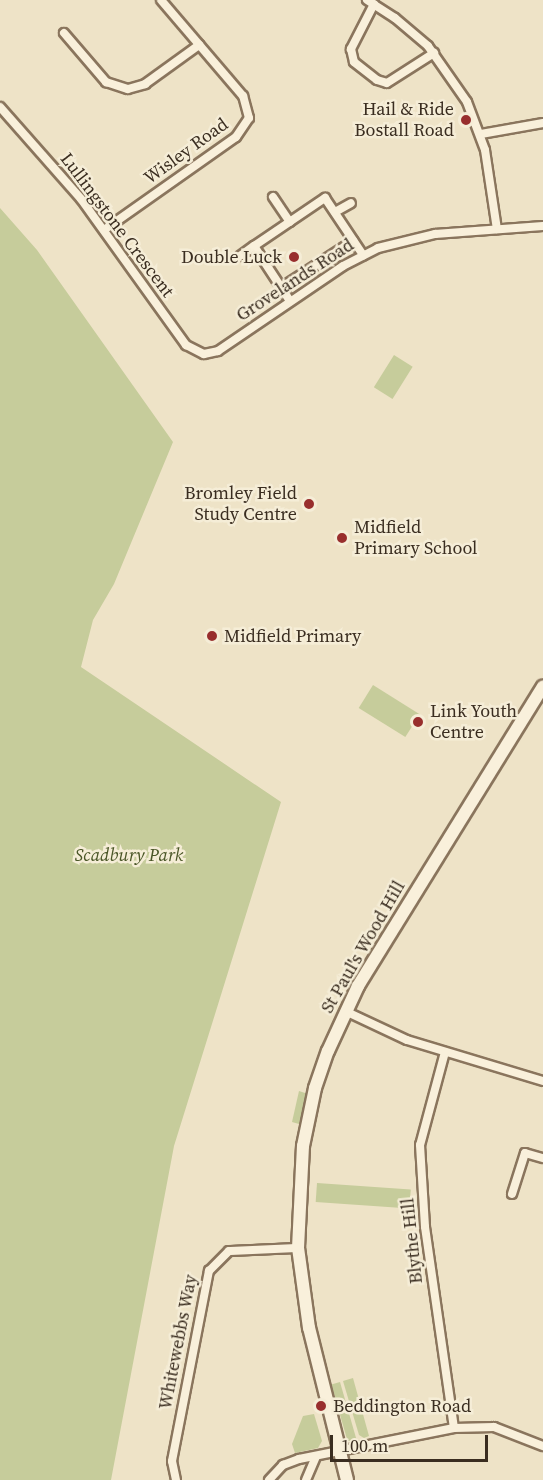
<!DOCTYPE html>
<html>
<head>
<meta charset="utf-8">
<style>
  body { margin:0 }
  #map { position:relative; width:543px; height:1480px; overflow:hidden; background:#eee3c7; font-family:"Source Serif 4",serif }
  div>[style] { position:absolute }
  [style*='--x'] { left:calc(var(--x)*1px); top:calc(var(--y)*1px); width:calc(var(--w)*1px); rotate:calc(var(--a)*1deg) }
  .green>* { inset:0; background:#c6cc9b; transform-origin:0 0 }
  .roads { filter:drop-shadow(2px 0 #8a755d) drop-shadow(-2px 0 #8a755d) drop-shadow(0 2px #8a755d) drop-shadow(0 -2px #8a755d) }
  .street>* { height:8px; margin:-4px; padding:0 4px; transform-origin:4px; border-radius:4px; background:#f9f0db }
  .secondary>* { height:12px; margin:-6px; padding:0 6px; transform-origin:6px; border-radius:6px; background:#f9f0db }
  .dots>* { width:16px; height:16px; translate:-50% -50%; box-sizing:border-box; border:3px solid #f5edd7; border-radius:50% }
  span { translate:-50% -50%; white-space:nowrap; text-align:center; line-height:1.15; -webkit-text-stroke:5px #f5edd7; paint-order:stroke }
  .poi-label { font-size:18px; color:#3a2d20 }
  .right { translate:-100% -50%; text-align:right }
  .left { translate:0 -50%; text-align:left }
  .street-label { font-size:18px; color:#3a2d20 }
  .park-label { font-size:18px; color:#4a5627; font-style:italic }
  .scale { position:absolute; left:330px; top:1435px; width:158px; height:27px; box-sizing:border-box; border:3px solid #3a2d20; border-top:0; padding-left:8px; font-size:18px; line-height:21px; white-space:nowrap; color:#3a2d20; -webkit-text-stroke:4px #f5edd7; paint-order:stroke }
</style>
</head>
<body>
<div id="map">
  <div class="green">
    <div style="clip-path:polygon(0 208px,37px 250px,173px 442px,114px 584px,93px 620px,81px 667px,281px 802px,174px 1146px,111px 1480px,0 1480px)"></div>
    <div style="left:394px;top:355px;width:22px;height:38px;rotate:32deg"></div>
    <div style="left:373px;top:685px;width:55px;height:27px;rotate:32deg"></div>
    <div style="clip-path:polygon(299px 1091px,308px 1094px,299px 1124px,292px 1122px)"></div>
    <div style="left:317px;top:1183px;width:94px;height:19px;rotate:4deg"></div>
    <div style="clip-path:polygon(353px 1378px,369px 1436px,364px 1438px,359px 1435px,343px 1381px)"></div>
    <div style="left:340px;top:1382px;width:59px;height:9px;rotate:74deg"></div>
    <div style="clip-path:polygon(314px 1414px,322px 1441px,318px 1448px,295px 1453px,292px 1444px,303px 1416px)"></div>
  </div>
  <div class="roads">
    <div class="street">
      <div style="--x:367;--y:0;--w:33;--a:33"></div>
      <div style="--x:395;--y:18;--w:43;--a:40.3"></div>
      <div style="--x:428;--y:46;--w:68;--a:55.1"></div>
      <div style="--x:467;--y:102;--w:51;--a:69.4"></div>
      <div style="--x:485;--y:150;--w:80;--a:81.4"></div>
      <div style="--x:374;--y:4;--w:51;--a:117.1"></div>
      <div style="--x:351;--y:49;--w:13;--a:77"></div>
      <div style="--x:354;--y:62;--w:29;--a:38"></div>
      <div style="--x:377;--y:80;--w:10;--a:17"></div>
      <div style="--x:387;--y:83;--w:56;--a:-32.6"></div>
      <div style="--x:64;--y:33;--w:65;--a:49.4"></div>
      <div style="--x:106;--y:82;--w:23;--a:18"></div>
      <div style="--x:128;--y:89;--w:18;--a:-16"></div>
      <div style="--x:145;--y:84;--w:67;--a:-35.8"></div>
      <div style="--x:0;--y:107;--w:123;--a:48.6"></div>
      <div style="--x:81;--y:199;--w:180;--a:54.3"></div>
      <div style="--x:186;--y:345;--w:20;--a:27"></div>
      <div style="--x:204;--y:354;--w:14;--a:-12"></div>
      <div style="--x:218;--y:351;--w:151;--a:-34.2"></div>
      <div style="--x:343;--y:266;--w:39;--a:-27"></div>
      <div style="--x:378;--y:248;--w:59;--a:-13.8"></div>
      <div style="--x:435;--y:234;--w:108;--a:-4.2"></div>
      <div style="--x:481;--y:134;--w:63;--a:-10.1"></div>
      <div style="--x:273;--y:197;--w:30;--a:56"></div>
      <div style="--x:335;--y:212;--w:18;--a:-29"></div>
      <div style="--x:104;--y:230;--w:161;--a:-35.2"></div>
      <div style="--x:236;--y:137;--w:23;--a:-56"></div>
      <div style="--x:249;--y:118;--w:23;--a:-105"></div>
      <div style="--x:243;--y:96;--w:126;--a:-130.5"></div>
      <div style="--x:254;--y:246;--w:86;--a:-34.1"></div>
      <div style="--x:325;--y:198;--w:69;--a:56.3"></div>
      <div style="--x:240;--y:256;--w:17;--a:-36"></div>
      <div style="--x:254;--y:246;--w:66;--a:56.8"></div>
      <div style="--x:282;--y:287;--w:85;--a:-32.9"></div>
      <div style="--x:345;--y:1011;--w:68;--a:25.1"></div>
      <div style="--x:407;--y:1040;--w:142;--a:16.8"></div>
      <div style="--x:445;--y:1052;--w:96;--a:105"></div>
      <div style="--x:420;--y:1145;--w:82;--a:86.5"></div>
      <div style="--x:425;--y:1227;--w:203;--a:81.8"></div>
      <div style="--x:512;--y:1194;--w:43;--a:-72.4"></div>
      <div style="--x:525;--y:1153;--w:19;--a:16"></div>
      <div style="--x:176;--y:1480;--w:19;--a:-102"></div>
      <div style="--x:172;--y:1461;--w:194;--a:-79"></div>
      <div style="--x:209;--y:1271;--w:28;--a:-45"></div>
      <div style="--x:229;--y:1251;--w:69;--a:-2.5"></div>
      <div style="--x:269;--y:1480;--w:21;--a:-47"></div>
      <div style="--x:283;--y:1465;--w:17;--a:-21"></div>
      <div style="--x:299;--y:1459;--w:158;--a:-11.3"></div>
      <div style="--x:454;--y:1428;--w:40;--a:-1.4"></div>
      <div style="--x:494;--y:1427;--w:53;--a:21.2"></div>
      <div style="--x:306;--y:1480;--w:26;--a:-67"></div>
    </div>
    <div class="secondary">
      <div style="--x:347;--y:1480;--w:157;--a:-104"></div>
      <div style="--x:309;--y:1328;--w:81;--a:-97.8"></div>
      <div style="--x:298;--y:1248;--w:102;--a:-87.2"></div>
      <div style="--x:303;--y:1146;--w:59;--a:-78.3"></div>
      <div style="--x:315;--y:1088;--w:39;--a:-71"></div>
      <div style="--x:328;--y:1051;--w:72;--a:-65.2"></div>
      <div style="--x:358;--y:986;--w:352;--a:-58.3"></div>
    </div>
  </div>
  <div class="dots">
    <div style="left:466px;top:120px;background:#982e2d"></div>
    <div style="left:294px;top:257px;background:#982e2d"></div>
    <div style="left:309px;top:504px;background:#982e2d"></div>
    <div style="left:342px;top:538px;background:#982e2d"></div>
    <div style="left:212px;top:636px;background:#982e2d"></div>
    <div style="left:418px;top:722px;background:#982e2d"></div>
    <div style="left:321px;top:1406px;background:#982e2d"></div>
  </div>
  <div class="poi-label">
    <span class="right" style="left:454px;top:120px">Hail &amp; Ride<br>Bostall Road</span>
    <span class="right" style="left:282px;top:257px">Double Luck</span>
    <span class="right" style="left:297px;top:504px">Bromley Field<br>Study Centre</span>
    <span class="left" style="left:354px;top:538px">Midfield<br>Primary School</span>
    <span class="left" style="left:224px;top:636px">Midfield Primary</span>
    <span class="left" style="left:430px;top:722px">Link Youth<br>Centre</span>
    <span class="left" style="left:333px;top:1406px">Beddington Road</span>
  </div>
  <div class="street-label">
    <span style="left:186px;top:151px;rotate:-36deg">Wisley Road</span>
    <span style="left:117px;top:225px;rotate:53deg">Lullingstone Crescent</span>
    <span style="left:295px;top:280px;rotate:-33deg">Grovelands Road</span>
    <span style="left:363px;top:947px;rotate:-60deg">St Paul's Wood Hill</span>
    <span style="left:412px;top:1241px;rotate:-96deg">Blythe Hill</span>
    <span style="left:178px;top:1342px;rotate:-79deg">Whitewebbs Way</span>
  </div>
  <div class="park-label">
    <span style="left:129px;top:855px">Scadbury Park</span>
  </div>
  <div class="scale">100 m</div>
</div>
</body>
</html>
